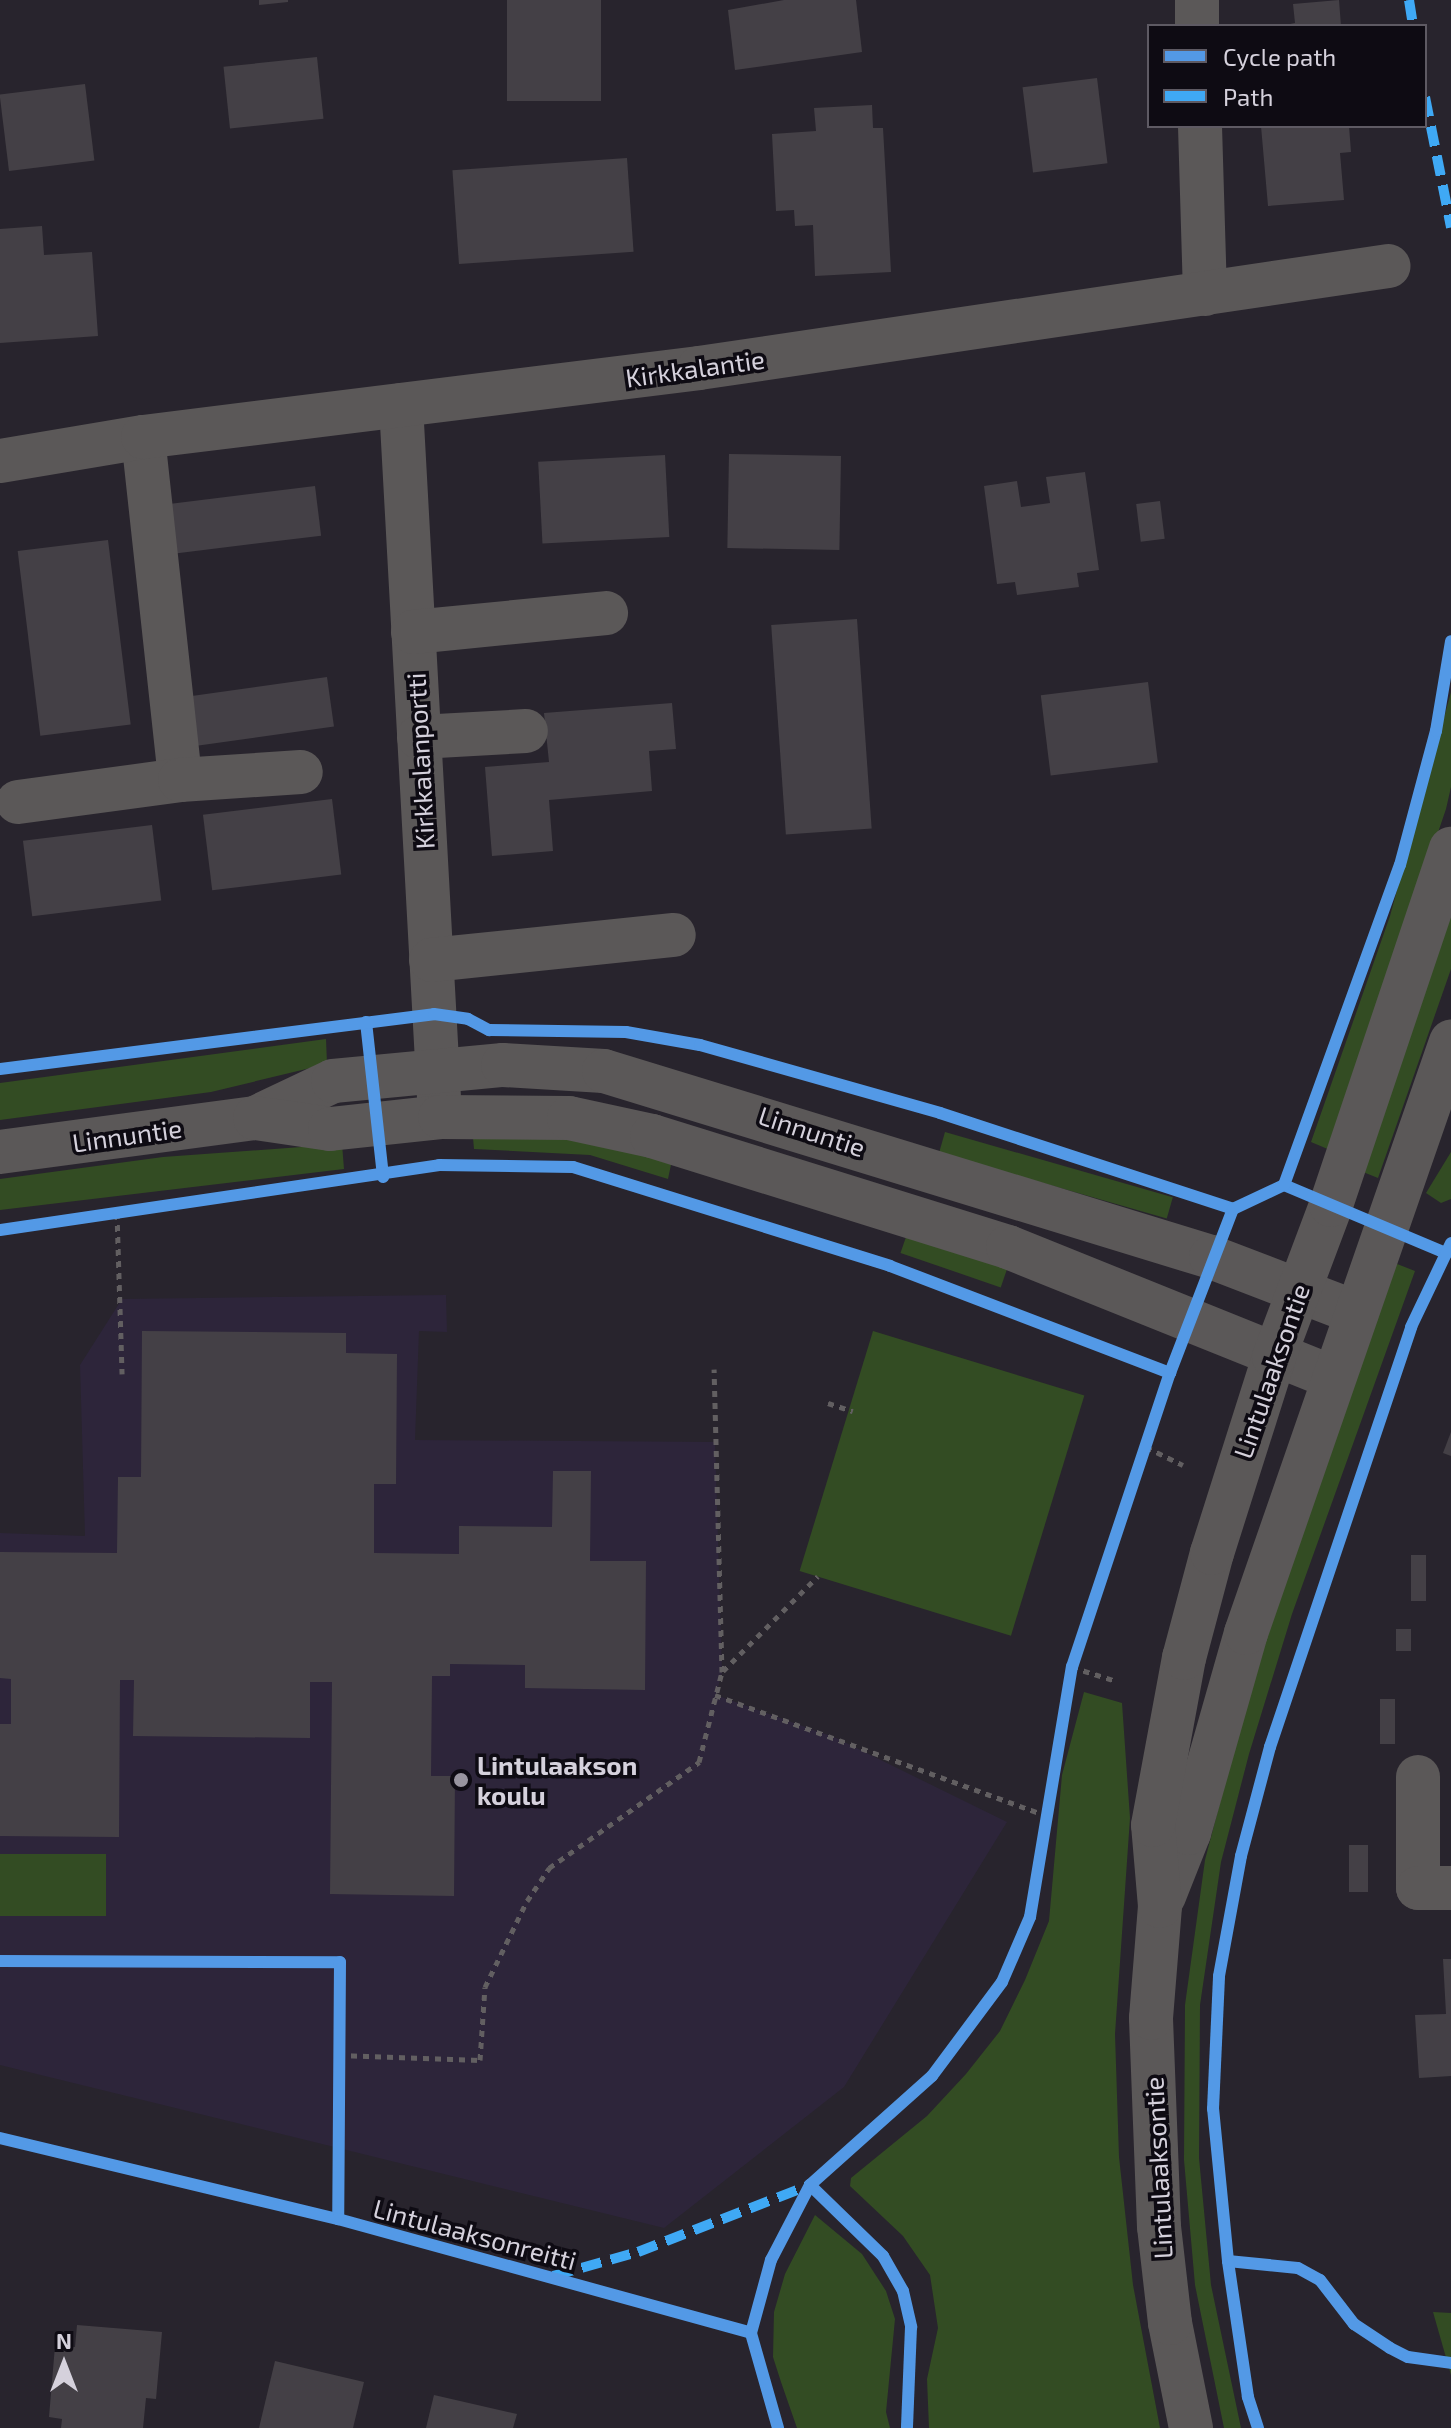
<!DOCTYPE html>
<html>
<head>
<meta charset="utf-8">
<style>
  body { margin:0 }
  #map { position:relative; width:1451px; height:2428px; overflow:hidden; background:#28242d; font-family:"Exo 2",sans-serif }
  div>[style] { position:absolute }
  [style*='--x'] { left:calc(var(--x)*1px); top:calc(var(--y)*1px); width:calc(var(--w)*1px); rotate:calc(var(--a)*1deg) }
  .built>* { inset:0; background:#2d253a }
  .green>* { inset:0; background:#334c23; transform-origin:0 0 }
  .building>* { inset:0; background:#444046; transform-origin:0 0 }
  .path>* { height:5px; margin-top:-2.5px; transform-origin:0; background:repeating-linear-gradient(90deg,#625f61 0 6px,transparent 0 12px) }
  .minor>* { height:44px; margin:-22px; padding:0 22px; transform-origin:22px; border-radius:22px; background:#5b5858 }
  .quiet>* { height:10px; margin-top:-5px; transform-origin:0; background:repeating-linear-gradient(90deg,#3fa9f5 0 20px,transparent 0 30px) }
  .cycleway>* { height:12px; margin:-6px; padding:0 6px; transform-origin:6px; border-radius:6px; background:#5399e6 }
  .dots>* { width:22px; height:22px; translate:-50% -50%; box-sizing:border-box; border:4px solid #0e0b13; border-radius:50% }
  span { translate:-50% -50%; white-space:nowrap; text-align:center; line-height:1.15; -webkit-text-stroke:7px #0e0b13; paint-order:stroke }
  .street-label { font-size:26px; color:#d5d1dc }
  .poi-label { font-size:26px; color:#d5d1dc; font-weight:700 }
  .left { translate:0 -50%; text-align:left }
  .legend { position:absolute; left:1147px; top:24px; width:280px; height:104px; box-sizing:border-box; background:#0e0b13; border:2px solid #5e5a63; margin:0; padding:10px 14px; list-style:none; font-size:24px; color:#d5d1dc }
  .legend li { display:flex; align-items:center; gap:16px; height:40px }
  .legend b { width:40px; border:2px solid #5e5a63 }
  .north { position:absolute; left:24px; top:2324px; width:80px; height:80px; -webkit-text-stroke:6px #0e0b13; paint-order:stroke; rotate:0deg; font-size:22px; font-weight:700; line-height:32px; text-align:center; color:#d5d1dc }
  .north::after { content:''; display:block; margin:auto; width:28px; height:36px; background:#d5d1dc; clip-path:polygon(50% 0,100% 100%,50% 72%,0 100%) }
</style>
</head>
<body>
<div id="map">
  <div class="built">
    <div style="clip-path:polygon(446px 1295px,447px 1332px,419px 1331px,415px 1440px,715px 1442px,722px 1672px,716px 1695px,836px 1738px,1007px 1822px,844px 2087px,664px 2228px,0 2065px,0 1533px,85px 1536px,80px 1365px,122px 1299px)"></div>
  </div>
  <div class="green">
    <div style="clip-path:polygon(1451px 692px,1451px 787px,1446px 809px,1330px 1150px,1311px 1142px,1390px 916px)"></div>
    <div style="clip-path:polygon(1451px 899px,1451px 969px,1378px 1178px,1358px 1170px)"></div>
    <div style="clip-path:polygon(326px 1039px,327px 1064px,211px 1092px,0 1120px,0 1083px)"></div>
    <div style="left:945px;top:1132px;width:237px;height:22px;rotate:16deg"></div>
    <div style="clip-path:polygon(544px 1134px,672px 1160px,668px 1179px,590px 1155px,474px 1149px,473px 1138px)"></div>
    <div style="clip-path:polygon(342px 1144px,344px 1169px,0 1210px,0 1179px,163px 1157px)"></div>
    <div style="clip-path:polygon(1451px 1152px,1451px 1199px,1441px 1203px,1426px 1193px)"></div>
    <div style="left:907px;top:1234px;width:106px;height:20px;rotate:19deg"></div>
    <div style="clip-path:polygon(1392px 1262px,1415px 1271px,1292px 1614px,1249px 1754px,1221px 1862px,1200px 2005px,1199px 2158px,1211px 2285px,1241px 2428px,1224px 2428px,1195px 2285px,1184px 2160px,1185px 2005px,1205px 1860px,1271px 1607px)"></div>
    <div style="left:873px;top:1331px;width:221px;height:251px;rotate:17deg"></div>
    <div style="clip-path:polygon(1084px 1692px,1122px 1703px,1130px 1818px,1115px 2034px,1119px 2157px,1133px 2285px,1160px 2428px,929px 2428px,927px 2379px,938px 2328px,930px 2275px,903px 2236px,850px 2186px,851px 2178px,927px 2116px,966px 2074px,1000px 2031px,1025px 1980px,1049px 1921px,1062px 1775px)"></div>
    <div style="left:0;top:1854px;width:106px;height:62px"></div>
    <div style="clip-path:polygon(815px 2215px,862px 2254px,886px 2291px,895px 2319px,886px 2412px,890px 2428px,797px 2428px,781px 2382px,773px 2357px,774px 2312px,785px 2274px)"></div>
    <div style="clip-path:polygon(1433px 2312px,1451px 2313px,1451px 2375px)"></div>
  </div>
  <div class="building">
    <div style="clip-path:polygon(259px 0,288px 0,288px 2px,259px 5px)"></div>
    <div style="left:507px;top:0;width:94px;height:101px"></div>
    <div style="clip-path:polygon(784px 0,856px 0,862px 52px,735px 70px,728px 10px)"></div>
    <div style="clip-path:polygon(1339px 0,1341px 26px,1280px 26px,1295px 23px,1293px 4px)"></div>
    <div style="left:317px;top:57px;width:62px;height:94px;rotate:84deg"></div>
    <div style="left:1097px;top:78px;width:86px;height:75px;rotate:83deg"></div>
    <div style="left:85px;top:84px;width:77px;height:86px;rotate:83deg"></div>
    <div style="clip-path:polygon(872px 105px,873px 128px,883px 128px,891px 272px,815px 276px,813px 225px,795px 226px,794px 210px,776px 211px,772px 134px,816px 131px,814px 108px)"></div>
    <div style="clip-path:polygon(1261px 126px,1349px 126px,1351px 152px,1340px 153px,1344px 200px,1268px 206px)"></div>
    <div style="left:627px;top:158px;width:94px;height:175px;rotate:86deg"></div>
    <div style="clip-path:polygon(42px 226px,44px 255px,92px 252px,98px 336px,0 343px,0 229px)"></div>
    <div style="left:729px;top:454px;width:112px;height:94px;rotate:1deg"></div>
    <div style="left:665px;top:455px;width:82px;height:127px;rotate:87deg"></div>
    <div style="clip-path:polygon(1085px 472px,1099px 570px,1077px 573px,1079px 587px,1017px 595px,1015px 582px,997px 584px,984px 486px,1017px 481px,1021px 507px,1050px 503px,1046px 477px)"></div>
    <div style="left:315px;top:486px;width:50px;height:151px;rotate:83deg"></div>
    <div style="left:1160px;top:501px;width:38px;height:24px;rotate:83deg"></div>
    <div style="left:108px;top:540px;width:186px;height:91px;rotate:83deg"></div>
    <div style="left:857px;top:619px;width:210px;height:86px;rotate:86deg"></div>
    <div style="left:327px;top:677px;width:50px;height:151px;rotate:82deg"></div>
    <div style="left:1148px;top:682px;width:81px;height:108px;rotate:83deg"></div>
    <div style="clip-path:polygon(672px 703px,676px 749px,649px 751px,652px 791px,549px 800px,553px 851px,492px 856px,485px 767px,549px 762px,544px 713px)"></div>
    <div style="left:332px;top:799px;width:76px;height:130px;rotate:83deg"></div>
    <div style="left:152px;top:825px;width:76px;height:130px;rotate:83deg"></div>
    <div style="clip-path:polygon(142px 1331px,346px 1333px,346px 1353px,397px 1354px,396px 1484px,374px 1484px,374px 1553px,459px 1554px,459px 1526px,552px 1527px,553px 1471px,591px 1471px,590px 1561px,646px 1561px,645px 1690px,525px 1688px,525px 1665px,450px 1664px,450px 1676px,432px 1676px,431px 1776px,455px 1776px,454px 1896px,330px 1894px,332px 1682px,310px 1682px,310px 1738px,133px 1736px,134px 1680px,120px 1680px,119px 1837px,0 1836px,0 1724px,11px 1724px,11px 1679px,0 1678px,0 1552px,117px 1553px,118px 1477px,141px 1477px)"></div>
    <div style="clip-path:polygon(1451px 1432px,1451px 1456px,1443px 1453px)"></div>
    <div style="left:1411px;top:1555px;width:15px;height:46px"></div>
    <div style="left:1396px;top:1629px;width:15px;height:22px"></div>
    <div style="left:1380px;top:1699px;width:15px;height:45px"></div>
    <div style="left:1349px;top:1845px;width:19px;height:47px"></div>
    <div style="clip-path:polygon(1443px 1959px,1451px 1959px,1451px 2076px,1419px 2078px,1415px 2015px,1446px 2014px)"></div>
    <div style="clip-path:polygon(77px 2325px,162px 2332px,156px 2399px,146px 2398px,143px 2428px,61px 2428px,62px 2419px,49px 2417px,55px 2346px,75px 2347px)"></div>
    <div style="clip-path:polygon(275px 2361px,364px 2382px,353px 2428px,259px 2428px)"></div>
    <div style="clip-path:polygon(434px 2395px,517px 2414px,513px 2428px,426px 2428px)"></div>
  </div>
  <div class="path">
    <div style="--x:117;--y:1213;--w:161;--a:88.2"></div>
    <div style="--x:828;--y:1403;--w:26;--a:18"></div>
    <div style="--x:1146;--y:1447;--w:41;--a:25.9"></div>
    <div style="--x:1072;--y:1667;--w:46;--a:17.7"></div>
    <div style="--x:723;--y:1671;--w:134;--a:-45"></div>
    <div style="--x:715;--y:1695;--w:350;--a:20"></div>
    <div style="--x:339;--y:2055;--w:141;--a:2"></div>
    <div style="--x:480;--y:2060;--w:73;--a:-86.1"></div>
    <div style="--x:485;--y:1987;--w:96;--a:-64"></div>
    <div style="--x:527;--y:1901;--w:40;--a:-56"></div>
    <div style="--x:549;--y:1868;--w:184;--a:-35.2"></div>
    <div style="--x:699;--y:1762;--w:93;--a:-75.7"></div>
    <div style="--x:722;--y:1672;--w:303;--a:-91.5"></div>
  </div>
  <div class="minor">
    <div style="--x:1197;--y:0;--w:26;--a:90"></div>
    <div style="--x:1200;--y:126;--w:168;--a:88.3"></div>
    <div style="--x:401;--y:405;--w:694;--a:86.86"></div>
    <div style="--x:143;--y:437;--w:345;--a:83.8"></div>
    <div style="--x:0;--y:461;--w:145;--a:-9.5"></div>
    <div style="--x:143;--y:437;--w:560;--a:-7.07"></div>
    <div style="--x:699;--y:368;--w:697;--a:-8.41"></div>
    <div style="--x:413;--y:632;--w:194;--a:-5.6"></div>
    <div style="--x:419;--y:737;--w:107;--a:-3.2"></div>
    <div style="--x:18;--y:802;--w:163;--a:-7.7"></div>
    <div style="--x:180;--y:780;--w:121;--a:-3.8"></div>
    <div style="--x:431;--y:960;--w:244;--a:-5.9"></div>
    <div style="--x:255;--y:1118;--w:86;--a:-25.4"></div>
    <div style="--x:333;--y:1081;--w:171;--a:-5.4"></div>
    <div style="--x:503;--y:1065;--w:101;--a:3.4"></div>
    <div style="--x:604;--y:1071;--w:635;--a:17.04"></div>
    <div style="--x:1211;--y:1257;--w:156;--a:21"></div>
    <div style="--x:0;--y:1152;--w:257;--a:-7.6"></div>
    <div style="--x:255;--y:1118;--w:76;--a:8.3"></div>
    <div style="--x:330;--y:1129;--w:111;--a:-6.2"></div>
    <div style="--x:440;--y:1117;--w:129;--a:0.4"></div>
    <div style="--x:569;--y:1118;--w:85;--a:12.2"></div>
    <div style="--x:652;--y:1136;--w:373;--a:17.3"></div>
    <div style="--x:1008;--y:1247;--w:351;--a:21.9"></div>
    <div style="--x:1418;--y:1777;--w:111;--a:90"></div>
    <div style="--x:1418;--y:1888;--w:33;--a:0"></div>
    <div style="--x:1164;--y:1896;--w:68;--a:-68.4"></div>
    <div style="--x:1189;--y:1833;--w:208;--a:-74.1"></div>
    <div style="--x:1246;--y:1633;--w:626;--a:-70.87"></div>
    <div style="--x:1191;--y:2428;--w:107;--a:-101.3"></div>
    <div style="--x:1170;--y:2323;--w:97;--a:-96.5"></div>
    <div style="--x:1159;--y:2227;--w:209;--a:-92.2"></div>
    <div style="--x:1151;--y:2018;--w:112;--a:-85.4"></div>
    <div style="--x:1160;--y:1906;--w:81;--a:-94.9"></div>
    <div style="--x:1153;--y:1825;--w:170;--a:-79.5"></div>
    <div style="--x:1184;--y:1658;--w:109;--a:-75.1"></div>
    <div style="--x:1212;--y:1553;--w:206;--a:-72.4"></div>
    <div style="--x:1274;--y:1357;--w:162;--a:-69.4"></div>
    <div style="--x:1331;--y:1205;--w:376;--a:-71.4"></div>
  </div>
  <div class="quiet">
    <div style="--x:1409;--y:0;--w:26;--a:81"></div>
    <div style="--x:1425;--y:97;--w:133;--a:78.7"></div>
    <div style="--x:553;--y:2276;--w:88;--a:-15.8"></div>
    <div style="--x:638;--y:2252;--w:185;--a:-21.3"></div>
  </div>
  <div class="cycleway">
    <div style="--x:366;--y:1022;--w:156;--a:83.7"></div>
    <div style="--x:0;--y:1069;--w:437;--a:-7.2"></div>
    <div style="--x:434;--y:1014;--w:34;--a:8"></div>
    <div style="--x:468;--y:1019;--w:24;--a:28"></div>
    <div style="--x:489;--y:1030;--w:137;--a:0.8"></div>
    <div style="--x:626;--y:1032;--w:75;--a:10"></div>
    <div style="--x:700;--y:1045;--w:249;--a:15.8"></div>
    <div style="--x:940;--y:1113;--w:308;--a:18.1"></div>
    <div style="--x:1284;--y:1185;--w:176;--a:22.8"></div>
    <div style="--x:0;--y:1230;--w:444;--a:-8.4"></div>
    <div style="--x:439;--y:1165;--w:134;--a:0.9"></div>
    <div style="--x:573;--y:1167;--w:332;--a:17.3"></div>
    <div style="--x:890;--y:1266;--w:300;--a:20.9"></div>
    <div style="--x:0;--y:1961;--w:340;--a:0.2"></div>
    <div style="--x:340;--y:1962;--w:257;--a:90.4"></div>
    <div style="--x:0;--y:2138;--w:348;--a:13.5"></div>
    <div style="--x:338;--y:2219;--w:428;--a:15.4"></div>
    <div style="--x:810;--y:2185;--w:102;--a:44.2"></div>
    <div style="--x:883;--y:2256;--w:40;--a:60.3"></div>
    <div style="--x:903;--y:2291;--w:37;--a:77"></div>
    <div style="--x:911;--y:2327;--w:101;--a:92.3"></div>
    <div style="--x:1228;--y:2261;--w:70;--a:5.7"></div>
    <div style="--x:1298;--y:2268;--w:25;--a:29"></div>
    <div style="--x:1320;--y:2280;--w:56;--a:52.3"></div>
    <div style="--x:1354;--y:2324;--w:43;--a:33.7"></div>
    <div style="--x:1390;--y:2348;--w:20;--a:27"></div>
    <div style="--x:1408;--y:2357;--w:43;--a:7.9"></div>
    <div style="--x:778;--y:2428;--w:99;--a:-105.9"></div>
    <div style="--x:751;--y:2333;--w:76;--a:-74.7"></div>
    <div style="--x:771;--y:2260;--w:85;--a:-62.5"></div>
    <div style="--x:810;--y:2185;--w:164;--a:-41.8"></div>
    <div style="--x:932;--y:2076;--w:117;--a:-53.3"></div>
    <div style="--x:1002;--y:1982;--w:71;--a:-66.7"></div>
    <div style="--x:1030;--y:1917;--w:254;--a:-80.5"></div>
    <div style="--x:1072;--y:1667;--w:310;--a:-71.6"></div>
    <div style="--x:1170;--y:1373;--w:176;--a:-69"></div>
    <div style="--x:1233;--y:1209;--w:56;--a:-25.2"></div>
    <div style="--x:1284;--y:1185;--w:340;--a:-70.1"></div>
    <div style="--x:1400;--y:865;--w:139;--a:-75"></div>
    <div style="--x:1436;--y:731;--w:91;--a:-80.5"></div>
    <div style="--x:1258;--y:2428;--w:33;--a:-108"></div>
    <div style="--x:1248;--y:2397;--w:137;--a:-98.4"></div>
    <div style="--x:1228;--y:2261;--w:153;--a:-95.6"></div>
    <div style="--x:1213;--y:2109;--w:133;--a:-87.4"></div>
    <div style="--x:1219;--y:1976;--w:122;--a:-79.6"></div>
    <div style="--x:1241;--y:1856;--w:113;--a:-75.1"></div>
    <div style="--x:1270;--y:1747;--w:443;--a:-71.4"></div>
    <div style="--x:1411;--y:1327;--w:93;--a:-64.5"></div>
  </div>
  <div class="dots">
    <div style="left:461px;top:1780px;background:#98949f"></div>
  </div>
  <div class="street-label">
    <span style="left:695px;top:368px;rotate:-8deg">Kirkkalantie</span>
    <span style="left:420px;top:761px;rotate:-93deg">Kirkkalanportti</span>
    <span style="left:812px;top:1131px;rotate:18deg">Linnuntie</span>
    <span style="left:127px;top:1135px;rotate:-8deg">Linnuntie</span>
    <span style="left:1271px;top:1371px;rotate:-71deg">Lintulaaksontie</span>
    <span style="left:1158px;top:2168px;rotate:-93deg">Lintulaaksontie</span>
    <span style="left:475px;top:2234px;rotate:15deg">Lintulaaksonreitti</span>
  </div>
  <div class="poi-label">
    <span class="left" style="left:477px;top:1780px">Lintulaakson<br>koulu</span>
  </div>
  <ul class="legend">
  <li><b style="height:10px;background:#5399e6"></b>Cycle path</li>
  <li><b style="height:10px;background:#3fa9f5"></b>Path</li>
  </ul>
  <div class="north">N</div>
</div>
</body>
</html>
